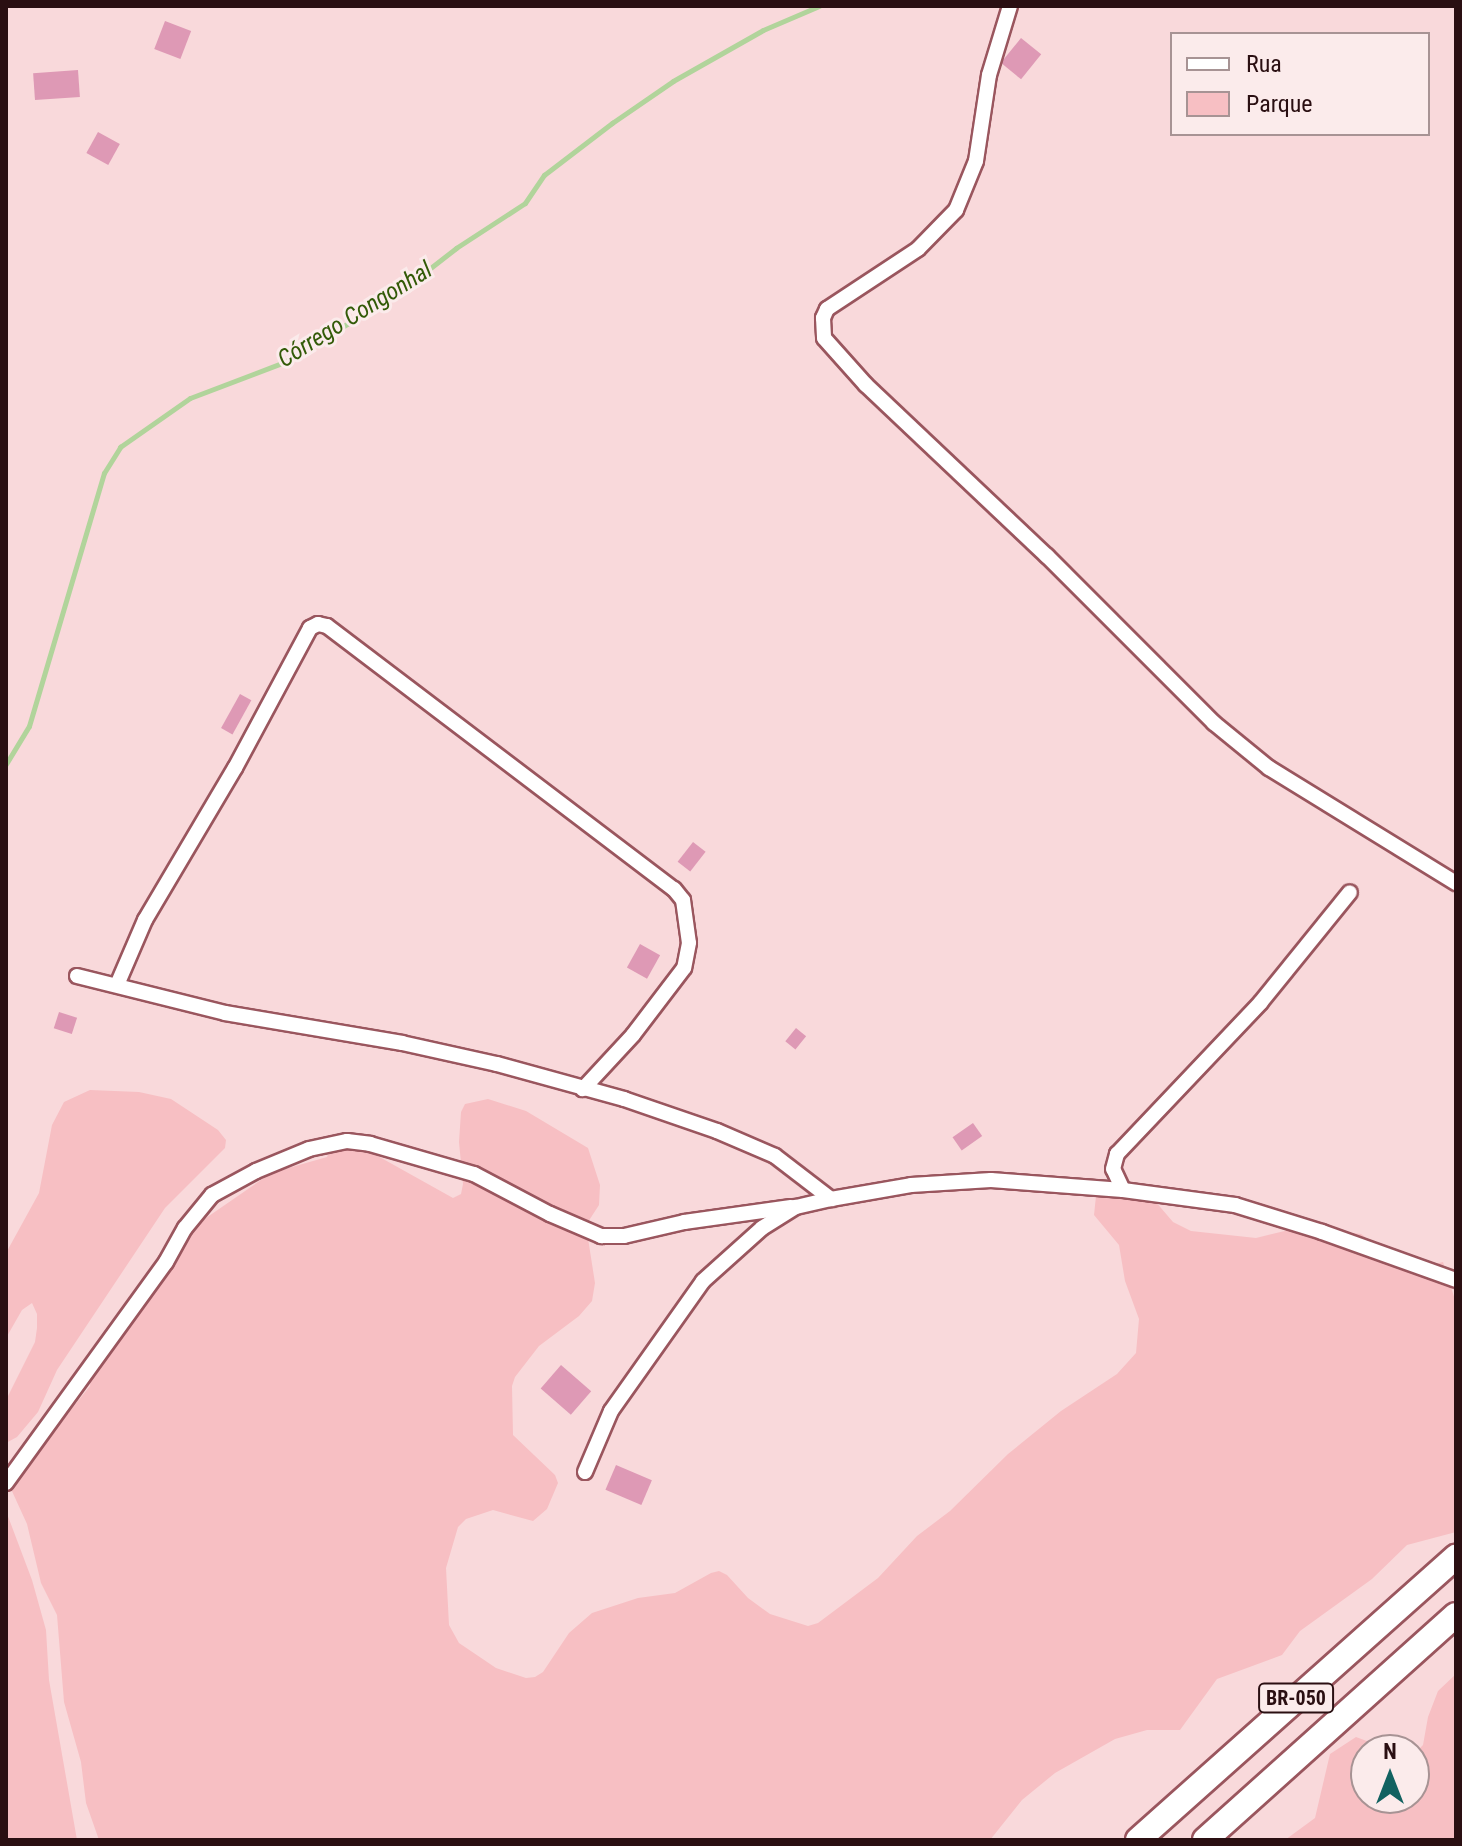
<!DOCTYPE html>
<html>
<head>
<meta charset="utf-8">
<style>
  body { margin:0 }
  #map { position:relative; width:1462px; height:1846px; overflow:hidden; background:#f9d9db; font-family:"Roboto Condensed",sans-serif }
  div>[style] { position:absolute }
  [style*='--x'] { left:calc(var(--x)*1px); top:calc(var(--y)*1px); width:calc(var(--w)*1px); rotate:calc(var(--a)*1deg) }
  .green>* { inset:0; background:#f7bfc3 }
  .stream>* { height:5px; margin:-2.5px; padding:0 2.5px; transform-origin:2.5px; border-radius:2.5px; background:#b1d49b }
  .building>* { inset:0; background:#de99b5; transform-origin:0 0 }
  .roads { filter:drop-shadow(2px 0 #9a565e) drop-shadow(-2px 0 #9a565e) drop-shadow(0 2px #9a565e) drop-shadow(0 -2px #9a565e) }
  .street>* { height:14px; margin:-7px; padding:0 7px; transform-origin:7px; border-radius:7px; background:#fff }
  .highway>* { height:24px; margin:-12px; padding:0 12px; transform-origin:12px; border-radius:12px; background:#fff }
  span { translate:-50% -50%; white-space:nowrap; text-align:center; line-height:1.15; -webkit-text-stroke:6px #fbebeb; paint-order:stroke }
  .shield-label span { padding:2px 6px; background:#fbebeb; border:2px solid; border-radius:6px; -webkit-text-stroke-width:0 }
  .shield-label { font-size:20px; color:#2a0f12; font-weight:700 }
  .water-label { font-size:24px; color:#325a07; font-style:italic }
  .frame { position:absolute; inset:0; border:8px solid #2a0f12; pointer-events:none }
  .legend { position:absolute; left:1170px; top:32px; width:260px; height:104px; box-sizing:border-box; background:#fbebeb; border:2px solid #a79394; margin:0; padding:10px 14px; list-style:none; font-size:24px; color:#2a0f12 }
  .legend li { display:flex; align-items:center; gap:16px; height:40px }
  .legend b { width:40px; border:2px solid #a79394 }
  .north { position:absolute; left:1350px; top:1734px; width:80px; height:80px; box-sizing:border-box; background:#fbebeb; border:2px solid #a79394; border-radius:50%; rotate:0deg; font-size:22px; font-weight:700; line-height:32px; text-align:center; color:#2a0f12 }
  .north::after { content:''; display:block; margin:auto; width:28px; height:36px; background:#126261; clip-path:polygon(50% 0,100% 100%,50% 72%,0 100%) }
</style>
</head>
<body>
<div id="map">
  <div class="green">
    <div style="clip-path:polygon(90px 1090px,139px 1092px,171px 1099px,218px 1130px,226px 1140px,225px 1148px,165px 1208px,57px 1370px,38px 1412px,17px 1437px,6px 1443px,6px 1400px,35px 1342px,37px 1328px,37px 1314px,32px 1303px,22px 1310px,6px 1338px,6px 1253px,39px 1193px,52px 1125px,64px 1102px)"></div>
    <div style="clip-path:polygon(488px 1099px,526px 1111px,588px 1148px,600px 1185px,599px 1205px,588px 1222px,587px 1232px,595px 1283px,592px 1301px,579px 1316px,539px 1346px,515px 1377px,512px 1386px,513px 1435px,555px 1475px,558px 1483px,547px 1509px,533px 1521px,493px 1510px,466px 1519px,458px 1527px,446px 1568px,449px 1625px,459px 1643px,496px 1668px,526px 1678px,535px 1677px,543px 1672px,569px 1633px,592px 1613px,638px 1598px,675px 1593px,711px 1573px,719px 1571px,727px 1575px,748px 1598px,770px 1614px,808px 1626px,818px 1623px,878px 1578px,917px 1536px,950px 1511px,1008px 1454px,1061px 1411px,1117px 1374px,1136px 1353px,1139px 1319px,1125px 1281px,1119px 1245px,1094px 1215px,1096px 1196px,1105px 1190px,1155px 1201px,1173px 1222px,1191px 1231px,1256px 1238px,1293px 1229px,1352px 1233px,1361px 1234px,1388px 1254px,1426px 1266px,1443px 1262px,1456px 1303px,1456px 1532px,1407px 1545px,1372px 1579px,1300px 1631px,1282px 1655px,1217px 1679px,1180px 1730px,1147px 1730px,1115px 1739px,1055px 1773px,1022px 1800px,990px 1840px,99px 1840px,86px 1803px,81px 1762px,64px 1702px,57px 1615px,41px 1583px,27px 1524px,11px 1489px,12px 1483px,90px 1386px,91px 1375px,173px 1252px,206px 1218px,271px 1173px,327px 1157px,333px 1143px,367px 1150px,453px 1198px,461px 1194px,463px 1184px,459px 1142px,461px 1112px,465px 1104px)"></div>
    <div style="clip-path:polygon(6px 1511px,32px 1580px,46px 1630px,49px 1680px,77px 1840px,6px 1840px)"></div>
    <div style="clip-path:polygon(1456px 1674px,1456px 1840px,1285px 1840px,1315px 1818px,1330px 1754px,1356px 1737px,1391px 1750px,1366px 1750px,1366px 1798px,1414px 1798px,1414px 1754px,1423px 1745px,1428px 1717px,1438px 1691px)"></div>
  </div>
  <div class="stream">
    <div style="--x:6;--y:764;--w:44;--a:-58.8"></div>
    <div style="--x:29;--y:726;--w:264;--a:-73.5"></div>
    <div style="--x:104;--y:473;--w:31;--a:-58"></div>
    <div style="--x:120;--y:447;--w:85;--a:-35"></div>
    <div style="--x:190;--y:398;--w:98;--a:-20.8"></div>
    <div style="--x:282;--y:363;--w:134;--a:-31"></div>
    <div style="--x:397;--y:294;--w:75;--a:-37.9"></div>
    <div style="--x:456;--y:248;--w:82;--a:-33.1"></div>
    <div style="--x:525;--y:203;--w:34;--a:-56"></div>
    <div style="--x:544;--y:175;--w:86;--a:-37.4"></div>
    <div style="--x:612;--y:123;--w:74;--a:-34.5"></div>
    <div style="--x:673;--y:81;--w:103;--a:-29.5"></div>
    <div style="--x:763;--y:30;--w:61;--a:-23.2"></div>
  </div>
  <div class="building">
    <div style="left:165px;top:21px;width:28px;height:30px;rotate:21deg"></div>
    <div style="left:1021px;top:38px;width:26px;height:32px;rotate:39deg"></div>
    <div style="left:78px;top:70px;width:27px;height:45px;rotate:86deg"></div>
    <div style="left:98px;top:132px;width:25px;height:24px;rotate:29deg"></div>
    <div style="left:240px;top:694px;width:13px;height:39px;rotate:29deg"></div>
    <div style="left:693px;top:842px;width:16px;height:25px;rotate:38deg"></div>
    <div style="left:640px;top:944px;width:23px;height:27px;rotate:29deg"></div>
    <div style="left:59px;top:1012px;width:19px;height:17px;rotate:18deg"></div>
    <div style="left:796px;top:1028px;width:13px;height:17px;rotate:39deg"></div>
    <div style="left:973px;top:1123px;width:16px;height:25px;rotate:55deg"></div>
    <div style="left:561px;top:1365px;width:40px;height:31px;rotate:41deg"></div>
    <div style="left:616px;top:1465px;width:39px;height:27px;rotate:23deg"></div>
  </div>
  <div class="roads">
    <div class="street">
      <div style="--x:1010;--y:6;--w:72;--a:106.9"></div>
      <div style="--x:989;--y:75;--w:87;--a:98.6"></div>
      <div style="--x:976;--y:161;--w:53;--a:112.2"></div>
      <div style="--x:956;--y:210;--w:54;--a:134.3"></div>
      <div style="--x:918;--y:249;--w:109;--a:146.6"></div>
      <div style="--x:827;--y:309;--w:10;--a:114"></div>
      <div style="--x:823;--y:318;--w:20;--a:87"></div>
      <div style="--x:824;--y:338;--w:63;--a:48.2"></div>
      <div style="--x:866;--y:385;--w:249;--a:43.4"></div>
      <div style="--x:1047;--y:556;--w:236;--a:45"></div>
      <div style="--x:1214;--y:723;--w:71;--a:39.3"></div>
      <div style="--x:1269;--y:768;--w:220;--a:31.6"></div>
      <div style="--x:77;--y:976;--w:153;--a:14"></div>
      <div style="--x:225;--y:1013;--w:180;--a:9.6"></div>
      <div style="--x:402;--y:1043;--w:97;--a:12.5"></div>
      <div style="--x:497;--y:1064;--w:132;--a:15.4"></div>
      <div style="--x:624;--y:1099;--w:98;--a:19"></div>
      <div style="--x:717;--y:1131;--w:63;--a:23.3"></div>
      <div style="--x:775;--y:1156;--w:71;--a:37.5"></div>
      <div style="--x:117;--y:985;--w:71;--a:-66.7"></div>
      <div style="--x:145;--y:920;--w:177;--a:-59.4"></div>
      <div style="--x:235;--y:768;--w:159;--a:-61.8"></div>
      <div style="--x:310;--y:628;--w:9;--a:-27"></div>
      <div style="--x:318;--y:624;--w:9;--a:13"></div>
      <div style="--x:327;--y:626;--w:435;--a:37.2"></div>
      <div style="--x:674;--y:889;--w:14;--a:51"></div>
      <div style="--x:683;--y:900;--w:43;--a:82.1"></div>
      <div style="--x:689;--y:943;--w:25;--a:101"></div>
      <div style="--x:684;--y:968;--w:84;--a:127.3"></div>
      <div style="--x:633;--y:1035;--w:74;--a:132.8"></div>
      <div style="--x:1123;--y:1190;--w:23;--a:-115"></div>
      <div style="--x:1113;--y:1169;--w:16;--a:-75"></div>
      <div style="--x:1117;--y:1154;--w:209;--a:-46.5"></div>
      <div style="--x:1261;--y:1002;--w:141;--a:-51"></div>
      <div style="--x:585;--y:1472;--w:66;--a:-66.9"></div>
      <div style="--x:611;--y:1411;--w:159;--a:-54.7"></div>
      <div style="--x:703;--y:1281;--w:79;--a:-41.9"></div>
      <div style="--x:762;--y:1228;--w:40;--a:-32"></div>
      <div style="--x:796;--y:1207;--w:36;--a:-13"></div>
      <div style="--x:831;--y:1199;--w:81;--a:-9.9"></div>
      <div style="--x:911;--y:1185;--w:80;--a:-3.6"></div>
      <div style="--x:991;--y:1180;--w:132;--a:4.3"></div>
      <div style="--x:1123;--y:1190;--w:113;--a:7.6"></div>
      <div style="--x:1235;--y:1205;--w:91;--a:17.2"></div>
      <div style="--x:1322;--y:1232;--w:142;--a:19.7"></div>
      <div style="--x:6;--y:1483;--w:273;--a:-54.1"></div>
      <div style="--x:166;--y:1262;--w:39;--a:-61"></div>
      <div style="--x:185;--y:1228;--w:43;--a:-50.7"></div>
      <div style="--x:212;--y:1195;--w:50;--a:-28.6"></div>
      <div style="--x:256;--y:1171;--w:57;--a:-22.5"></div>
      <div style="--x:309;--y:1149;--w:39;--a:-12"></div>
      <div style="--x:347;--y:1141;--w:23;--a:7"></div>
      <div style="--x:370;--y:1144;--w:108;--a:16.1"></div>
      <div style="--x:474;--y:1174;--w:86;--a:27.8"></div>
      <div style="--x:550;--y:1214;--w:56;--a:23.3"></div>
      <div style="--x:601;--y:1236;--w:23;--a:0"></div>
      <div style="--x:624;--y:1236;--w:62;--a:-13.1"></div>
      <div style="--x:684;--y:1222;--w:108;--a:-8"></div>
    </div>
    <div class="highway">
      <div style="--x:1138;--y:1840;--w:426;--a:-41.7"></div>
      <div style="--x:1205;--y:1840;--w:337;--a:-41.9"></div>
    </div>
  </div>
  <div class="shield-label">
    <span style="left:1296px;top:1698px">BR-050</span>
  </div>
  <div class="water-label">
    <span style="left:355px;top:315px;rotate:-32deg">Córrego Congonhal</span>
  </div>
  <div class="frame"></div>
  <ul class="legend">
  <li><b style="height:10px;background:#fff"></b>Rua</li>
  <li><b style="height:22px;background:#f7bfc3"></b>Parque</li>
  </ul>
  <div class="north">N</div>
</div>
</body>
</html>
